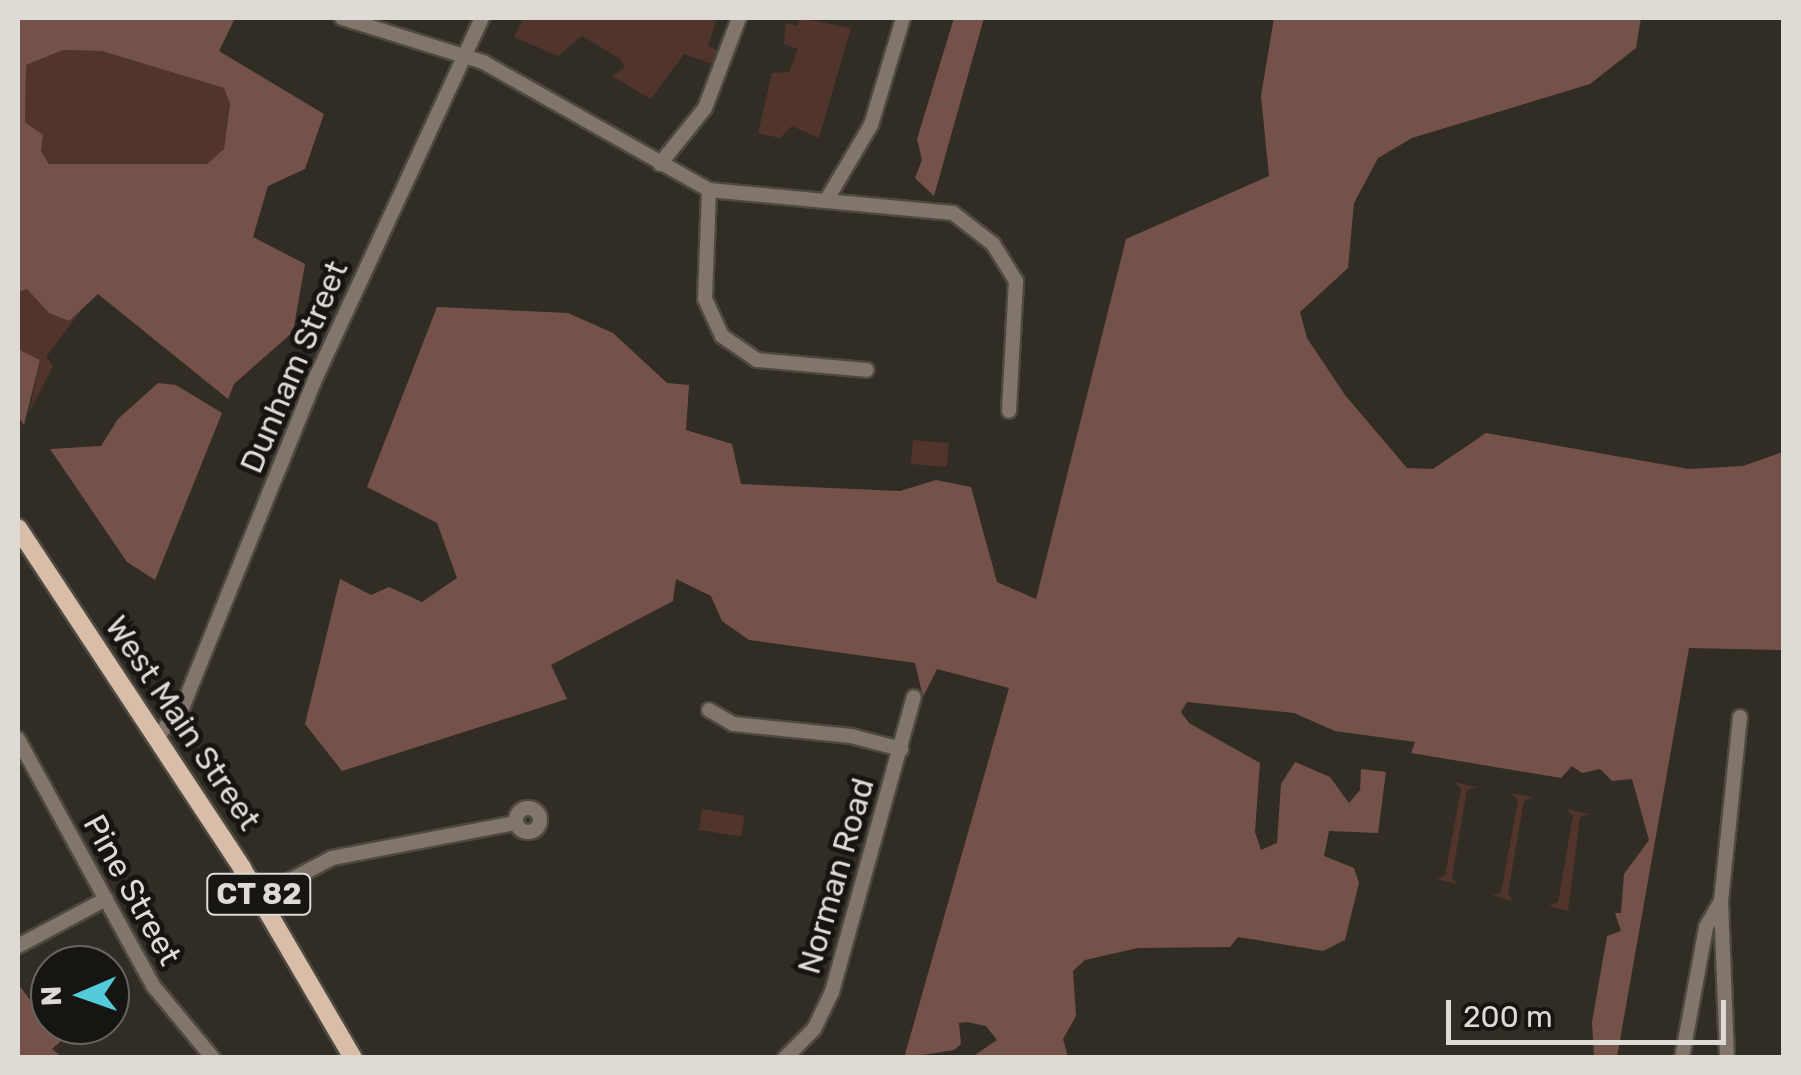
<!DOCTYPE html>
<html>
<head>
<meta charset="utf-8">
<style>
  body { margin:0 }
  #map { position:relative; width:1801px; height:1075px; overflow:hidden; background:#312d24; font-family:Rubik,sans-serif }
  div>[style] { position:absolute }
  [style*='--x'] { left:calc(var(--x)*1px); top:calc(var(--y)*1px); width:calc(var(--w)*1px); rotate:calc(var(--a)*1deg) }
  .green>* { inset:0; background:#51342c; transform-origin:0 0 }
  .forest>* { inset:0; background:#755249 }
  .roads { filter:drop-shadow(2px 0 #4d4940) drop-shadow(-2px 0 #4d4940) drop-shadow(0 2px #4d4940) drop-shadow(0 -2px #4d4940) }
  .minor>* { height:14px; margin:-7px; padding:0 7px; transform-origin:7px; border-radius:7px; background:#82756b }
  .minor>.ring { margin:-7px; padding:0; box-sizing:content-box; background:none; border:14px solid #82756b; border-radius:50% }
  .major>* { height:18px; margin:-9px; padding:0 9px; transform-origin:9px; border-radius:9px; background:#d8bda8 }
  span { translate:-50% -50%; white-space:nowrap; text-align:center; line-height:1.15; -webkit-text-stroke:10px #171511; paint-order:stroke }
  .shield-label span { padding:2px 8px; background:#171511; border:2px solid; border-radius:8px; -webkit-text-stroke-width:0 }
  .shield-label { font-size:30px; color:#dedbd5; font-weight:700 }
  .street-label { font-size:32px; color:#dedbd5 }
  .frame { position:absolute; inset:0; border:20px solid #dedbd5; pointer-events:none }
  .north { position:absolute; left:30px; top:945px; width:100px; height:100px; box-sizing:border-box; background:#171511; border:2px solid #67645f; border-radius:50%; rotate:268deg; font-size:28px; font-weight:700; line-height:40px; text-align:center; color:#dedbd5 }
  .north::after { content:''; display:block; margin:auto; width:35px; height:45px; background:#53cbda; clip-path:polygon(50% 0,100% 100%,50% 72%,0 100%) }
  .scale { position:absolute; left:1446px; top:1000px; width:280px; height:45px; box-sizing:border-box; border:5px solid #dedbd5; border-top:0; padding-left:12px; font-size:30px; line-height:35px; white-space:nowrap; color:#dedbd5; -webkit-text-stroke:8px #171511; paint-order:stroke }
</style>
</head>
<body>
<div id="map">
  <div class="green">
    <div style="clip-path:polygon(523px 18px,717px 18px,708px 46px,718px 50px,713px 64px,684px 54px,651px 99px,612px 76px,625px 67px,620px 59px,582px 36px,558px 56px,514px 37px)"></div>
    <div style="clip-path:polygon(800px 18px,851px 28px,819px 138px,792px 126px,780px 138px,758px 133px,772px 73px,789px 72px,798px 49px,784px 44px,786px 23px,797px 26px)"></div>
    <div style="clip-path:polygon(63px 50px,102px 51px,224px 88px,230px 104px,224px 149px,207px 164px,49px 164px,25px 122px,26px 65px)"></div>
    <div style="clip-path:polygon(26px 288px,49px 313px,69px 321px,86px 304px,46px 357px,53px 366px,29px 413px,40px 360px,18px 349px,18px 292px)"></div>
    <div style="left:913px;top:440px;width:36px;height:24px;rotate:5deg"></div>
    <div style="clip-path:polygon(1454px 782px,1476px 787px,1467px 790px,1452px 877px,1457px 884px,1437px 879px,1445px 875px,1461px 789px)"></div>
    <div style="clip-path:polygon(1510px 793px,1533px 797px,1524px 801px,1508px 893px,1513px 901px,1492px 895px,1501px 893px,1518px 800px)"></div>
    <div style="left:702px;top:809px;width:43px;height:21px;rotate:9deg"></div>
    <div style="clip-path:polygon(1566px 809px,1589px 814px,1580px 817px,1568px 911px,1549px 906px,1558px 902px,1573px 816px)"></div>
  </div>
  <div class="forest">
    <div style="clip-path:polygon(evenodd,18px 18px,235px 18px,219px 51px,324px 114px,305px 169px,268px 186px,253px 237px,305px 264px,293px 332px,234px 384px,228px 399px,98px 294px,69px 321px,49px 313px,27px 289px,18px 292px,18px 18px,63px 50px,102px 51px,224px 88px,230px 104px,224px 149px,207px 164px,49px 164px,41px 151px,43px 135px,25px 122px,26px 65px,63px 50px)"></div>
    <div style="clip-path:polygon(954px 18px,984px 18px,934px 196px,915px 178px,922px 160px,917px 139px)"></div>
    <div style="clip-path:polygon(1274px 18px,1641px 18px,1636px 48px,1590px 84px,1412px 138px,1378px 158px,1354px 203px,1348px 268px,1300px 312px,1307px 338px,1345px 395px,1407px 468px,1433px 469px,1486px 433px,1689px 469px,1743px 466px,1783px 452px,1783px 650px,1689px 648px,1617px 1057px,1594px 1057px,1592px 1022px,1607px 936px,1621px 931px,1615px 913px,1621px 913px,1624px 874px,1649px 840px,1632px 779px,1612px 781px,1600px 769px,1582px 773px,1572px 766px,1561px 778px,1411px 753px,1415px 742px,1335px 731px,1294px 713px,1187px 702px,1181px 712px,1189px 723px,1260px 763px,1255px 832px,1261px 850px,1277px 843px,1281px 784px,1295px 762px,1330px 777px,1349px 803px,1360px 790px,1361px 769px,1386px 772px,1378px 833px,1329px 831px,1324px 856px,1354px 868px,1359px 883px,1345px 940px,1323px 951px,1238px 937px,1230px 947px,1138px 948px,1085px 960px,1073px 971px,1076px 1016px,1063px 1039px,1068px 1057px,972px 1057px,997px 1040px,986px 1026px,967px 1022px,959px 1023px,961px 1044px,954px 1050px,904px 1058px,1009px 688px,937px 669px,923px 697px,915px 663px,749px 640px,722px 621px,711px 596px,676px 579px,673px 601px,551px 665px,567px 699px,342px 771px,305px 724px,340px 579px,371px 595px,389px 587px,422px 602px,457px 578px,437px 523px,367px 487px,437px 307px,568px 313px,613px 333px,667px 383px,689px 385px,686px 430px,732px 444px,741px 484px,900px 491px,936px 480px,971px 487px,997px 582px,1036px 599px,1126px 239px,1269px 176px,1261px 96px)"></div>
    <div style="clip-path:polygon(18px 349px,40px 360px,24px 425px,18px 416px)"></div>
    <div style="clip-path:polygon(158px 383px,176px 385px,222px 413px,155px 580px,127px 562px,50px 449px,101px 446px,118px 419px)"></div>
    <div style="clip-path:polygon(18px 984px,31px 1001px,50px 1004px,50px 1025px,79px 1025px,52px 1049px,62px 1057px,18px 1057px)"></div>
  </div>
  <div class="roads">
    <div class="minor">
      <div style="--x:342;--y:18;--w:148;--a:17.3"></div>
      <div style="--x:483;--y:62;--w:260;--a:29.5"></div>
      <div style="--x:709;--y:190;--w:245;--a:5.4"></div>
      <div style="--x:953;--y:213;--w:51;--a:37.8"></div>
      <div style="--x:993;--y:244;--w:44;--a:58.1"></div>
      <div style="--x:1016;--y:281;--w:130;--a:93.1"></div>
      <div style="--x:660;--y:164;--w:72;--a:-51.2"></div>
      <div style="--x:705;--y:108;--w:96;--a:-69.3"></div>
      <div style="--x:709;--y:190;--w:109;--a:92.1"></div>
      <div style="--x:705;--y:299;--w:41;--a:65.3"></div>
      <div style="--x:722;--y:336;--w:42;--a:34.4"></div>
      <div style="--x:757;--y:360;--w:110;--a:5.2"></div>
      <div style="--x:826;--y:201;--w:88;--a:-59.4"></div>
      <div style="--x:871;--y:125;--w:112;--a:-73.3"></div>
      <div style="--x:709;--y:710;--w:28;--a:30"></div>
      <div style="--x:733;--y:724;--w:119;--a:5.8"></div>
      <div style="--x:851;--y:736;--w:52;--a:14.6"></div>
      <div style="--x:157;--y:737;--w:40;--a:-50"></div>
      <div style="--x:183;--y:706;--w:357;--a:-68"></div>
      <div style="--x:317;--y:375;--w:393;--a:-65.2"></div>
      <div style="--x:18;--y:739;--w:283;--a:61.3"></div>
      <div style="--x:154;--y:987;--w:92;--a:50.3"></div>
      <div class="ring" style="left:516px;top:808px;width:10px;height:10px"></div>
      <div style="--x:260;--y:896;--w:81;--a:-27.8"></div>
      <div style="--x:332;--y:858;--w:187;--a:-10.8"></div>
      <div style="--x:1721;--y:901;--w:157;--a:87.8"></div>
      <div style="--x:18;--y:946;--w:100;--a:-28.1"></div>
      <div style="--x:785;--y:1058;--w:41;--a:-45"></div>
      <div style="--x:814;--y:1029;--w:41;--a:-64.1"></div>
      <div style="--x:832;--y:992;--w:306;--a:-74.5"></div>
      <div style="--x:1682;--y:1058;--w:133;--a:-79.6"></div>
      <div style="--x:1706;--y:927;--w:30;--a:-60"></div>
      <div style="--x:1721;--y:901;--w:185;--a:-84.1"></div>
    </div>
    <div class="major">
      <div style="--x:18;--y:528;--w:407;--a:56.6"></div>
      <div style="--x:242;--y:868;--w:220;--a:59.7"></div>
    </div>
  </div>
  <div class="shield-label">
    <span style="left:259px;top:894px">CT 82</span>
  </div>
  <div class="street-label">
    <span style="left:294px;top:367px;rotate:-67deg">Dunham Street</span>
    <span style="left:183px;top:723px;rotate:56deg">West Main Street</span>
    <span style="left:836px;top:876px;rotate:-74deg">Norman Road</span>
    <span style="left:132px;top:890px;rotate:61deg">Pine Street</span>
  </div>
  <div class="frame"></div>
  <div class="north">N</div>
  <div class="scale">200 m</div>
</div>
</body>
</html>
